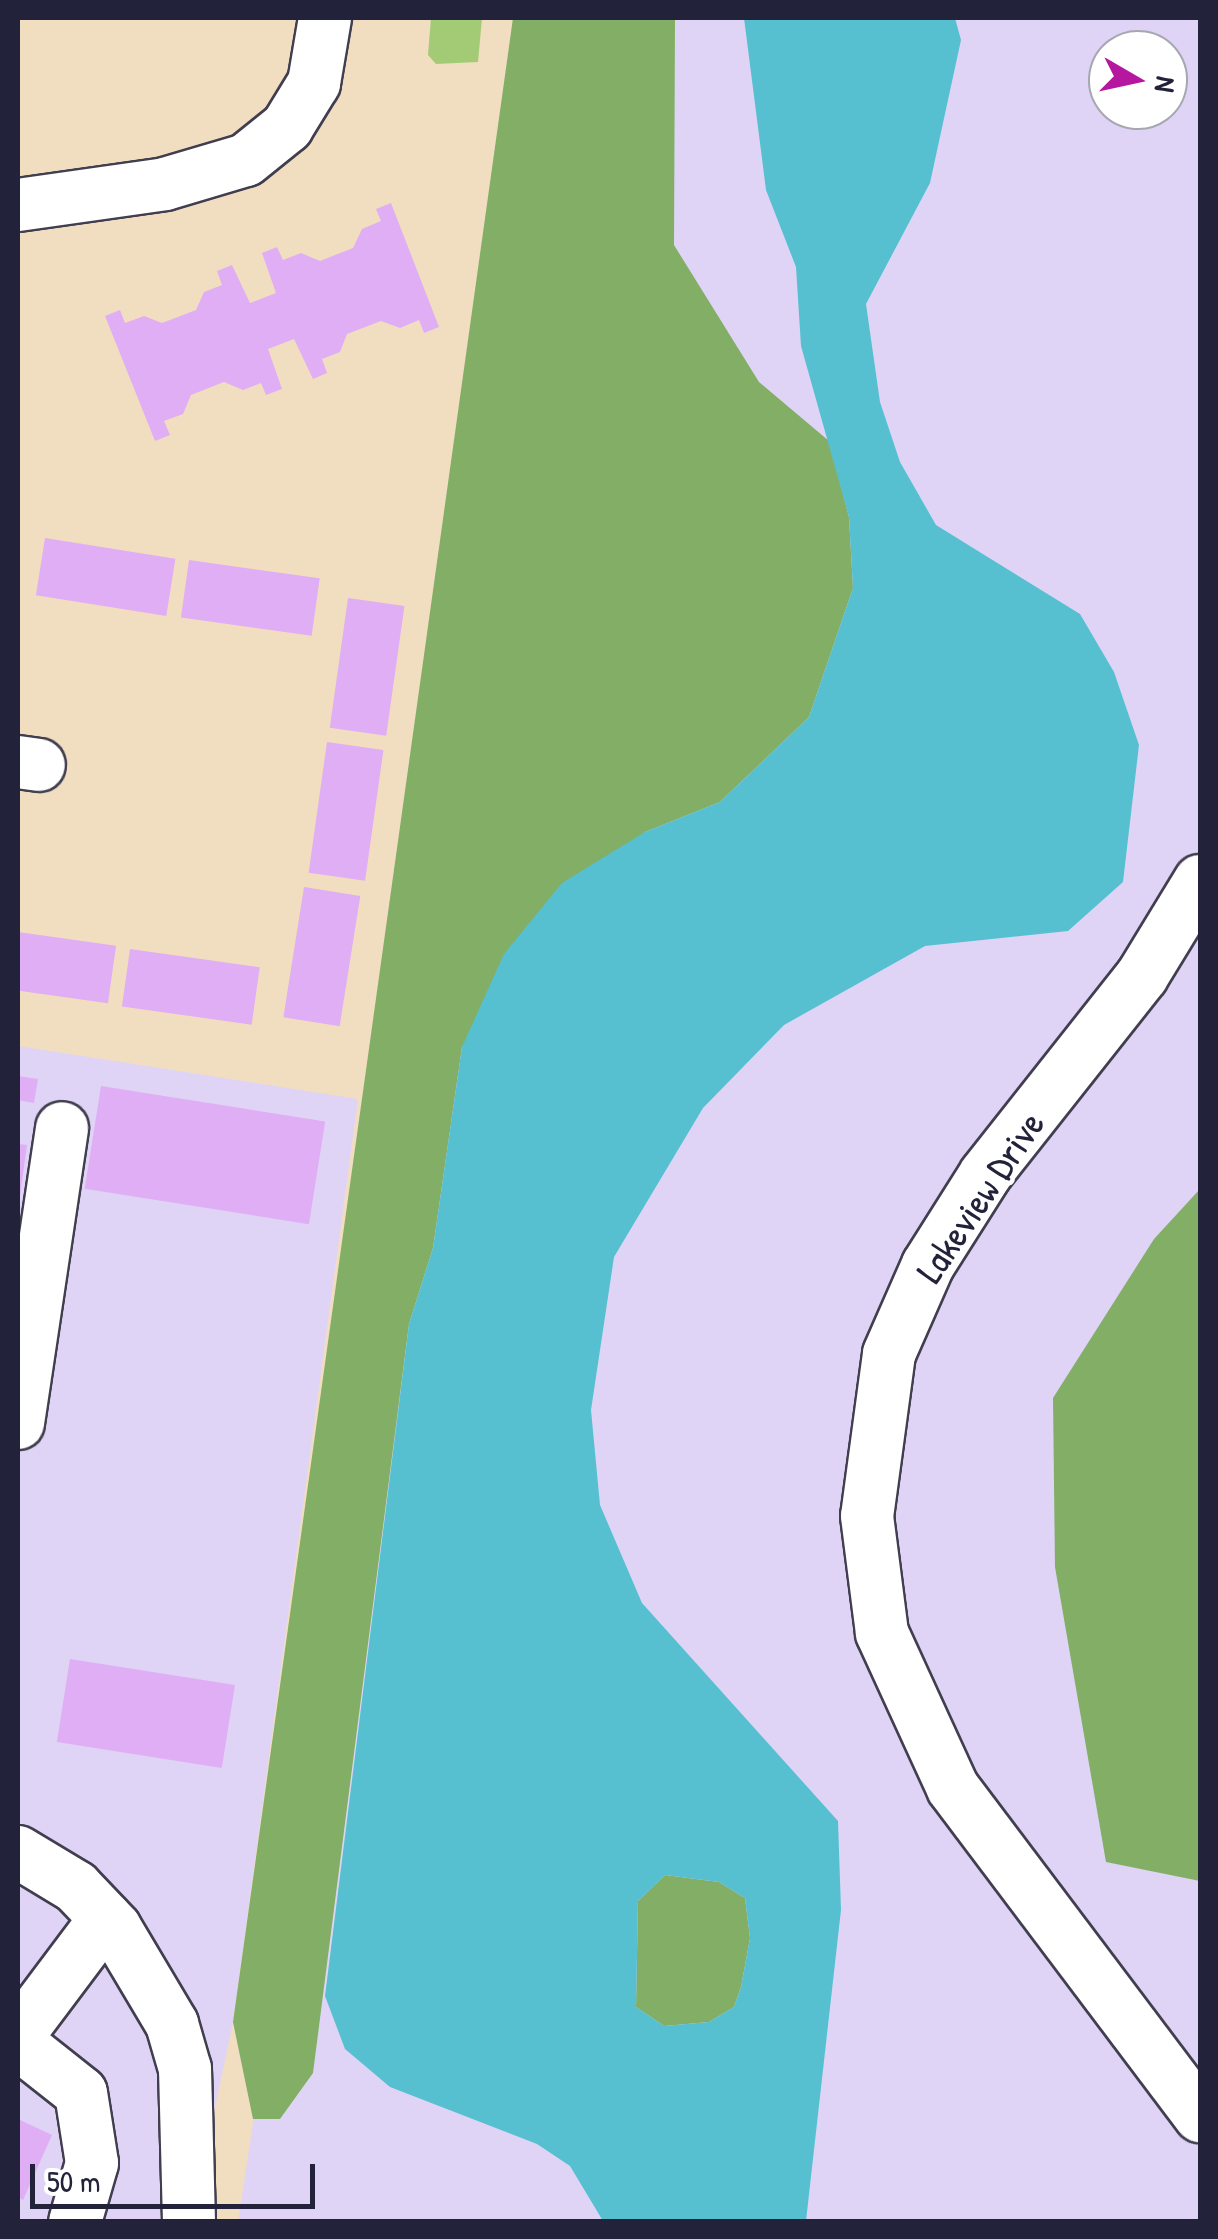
<!DOCTYPE html>
<html>
<head>
<meta charset="utf-8">
<style>
  body { margin:0 }
  #map { position:relative; width:1218px; height:2239px; overflow:hidden; background:#f1dec0; font-family:"Patrick Hand",sans-serif }
  div>[style] { position:absolute }
  [style*='--x'] { left:calc(var(--x)*1px); top:calc(var(--y)*1px); width:calc(var(--w)*1px); rotate:calc(var(--a)*1deg) }
  .built>* { inset:0; background:#dfd4f5 }
  .green>* { inset:0; background:#a3ca75 }
  .forest>* { inset:0; background:#82ae66 }
  .water>* { inset:0; background:#56c0d1 }
  .building>* { inset:0; background:#e0aef4; transform-origin:0 0 }
  .roads { filter:drop-shadow(2px 0 #413e4f) drop-shadow(-2px 0 #413e4f) drop-shadow(0 2px #413e4f) drop-shadow(0 -2px #413e4f) }
  .minor>* { height:52px; margin:-26px; padding:0 26px; transform-origin:26px; border-radius:26px; background:#fff }
  span { translate:-50% -50%; white-space:nowrap; text-align:center; line-height:1.15; -webkit-text-stroke:9px #fff; paint-order:stroke }
  .street-label { font-size:38px; color:#22223b }
  .frame { position:absolute; inset:0; border:20px solid #22223b; pointer-events:none }
  .north { position:absolute; left:1088px; top:30px; width:100px; height:100px; box-sizing:border-box; background:#fff; border:2px solid #a7a7b1; border-radius:50%; rotate:99deg; font-size:28px; font-weight:700; line-height:40px; text-align:center; color:#22223b }
  .north::after { content:''; display:block; margin:auto; width:35px; height:45px; background:#b5179e; clip-path:polygon(50% 0,100% 100%,50% 72%,0 100%) }
  .scale { position:absolute; left:30px; top:2164px; width:285px; height:45px; box-sizing:border-box; border:5px solid #22223b; border-top:0; padding-left:12px; font-size:30px; line-height:35px; white-space:nowrap; color:#22223b; -webkit-text-stroke:8px #fff; paint-order:stroke }
</style>
</head>
<body>
<div id="map">
  <div class="built">
    <div style="clip-path:polygon(evenodd,571px 18px,1200px 18px,1200px 2221px,238px 2222px,571px 18px,1108px 50px,1168px 50px,1168px 110px,1108px 110px,1108px 50px)"></div>
    <div style="clip-path:polygon(18px 1046px,358px 1099px,233px 2022px,191px 2221px,18px 2221px)"></div>
  </div>
  <div class="green">
    <div style="clip-path:polygon(431px 18px,482px 18px,478px 62px,436px 64px,428px 55px)"></div>
  </div>
  <div class="forest">
    <div style="clip-path:polygon(513px 18px,675px 18px,674px 245px,759px 382px,829px 441px,849px 517px,853px 588px,809px 717px,720px 802px,645px 832px,462px 1047px,433px 1248px,409px 1324px,313px 2073px,280px 2119px,253px 2119px,233px 2022px)"></div>
    <div style="clip-path:polygon(1200px 1189px,1200px 1881px,1106px 1862px,1055px 1567px,1053px 1398px,1154px 1239px)"></div>
    <div style="clip-path:polygon(665px 1875px,719px 1882px,745px 1898px,750px 1938px,741px 1987px,734px 2007px,709px 2022px,664px 2026px,636px 2007px,638px 1901px)"></div>
  </div>
  <div class="water">
    <div style="clip-path:polygon(evenodd,744px 18px,955px 18px,961px 40px,930px 183px,866px 304px,880px 402px,900px 462px,936px 525px,1080px 614px,1114px 672px,1139px 745px,1123px 882px,1068px 931px,925px 946px,784px 1025px,703px 1108px,614px 1257px,591px 1410px,600px 1505px,642px 1603px,838px 1821px,841px 1910px,806px 2221px,603px 2221px,570px 2166px,537px 2144px,390px 2087px,345px 2049px,325px 1996px,409px 1324px,433px 1248px,462px 1047px,504px 954px,562px 883px,645px 832px,720px 802px,809px 717px,853px 588px,849px 517px,801px 346px,796px 267px,766px 190px,744px 18px,665px 1875px,719px 1882px,745px 1898px,750px 1938px,741px 1987px,734px 2007px,709px 2022px,664px 2026px,636px 2007px,638px 1901px,665px 1875px)"></div>
  </div>
  <div class="building">
    <div style="clip-path:polygon(391px 203px,439px 327px,424px 333px,419px 320px,400px 328px,381px 321px,347px 334px,340px 352px,322px 359px,327px 373px,313px 379px,294px 339px,268px 349px,282px 389px,266px 395px,261px 383px,243px 390px,224px 382px,191px 395px,183px 414px,164px 421px,170px 435px,155px 441px,105px 316px,120px 310px,125px 323px,144px 316px,162px 323px,196px 310px,204px 292px,222px 285px,217px 271px,232px 265px,250px 303px,276px 293px,262px 253px,277px 247px,283px 260px,301px 253px,320px 261px,353px 248px,362px 229px,381px 221px,376px 209px)"></div>
    <div style="left:45px;top:538px;width:132px;height:58px;rotate:9deg"></div>
    <div style="left:189px;top:560px;width:132px;height:58px;rotate:8deg"></div>
    <div style="left:348px;top:598px;width:57px;height:131px;rotate:8deg"></div>
    <div style="left:327px;top:742px;width:57px;height:132px;rotate:8deg"></div>
    <div style="left:304px;top:887px;width:57px;height:132px;rotate:9deg"></div>
    <div style="left:18px;top:932px;width:99px;height:58px;rotate:8deg"></div>
    <div style="left:130px;top:949px;width:131px;height:58px;rotate:8deg"></div>
    <div style="clip-path:polygon(18px 1076px,38px 1079px,34px 1103px,18px 1100px)"></div>
    <div style="left:101px;top:1086px;width:227px;height:104px;rotate:9deg"></div>
    <div style="clip-path:polygon(18px 1144px,27px 1145px,20px 1196px,18px 1195px)"></div>
    <div style="left:70px;top:1659px;width:167px;height:84px;rotate:9deg"></div>
    <div style="clip-path:polygon(18px 2119px,52px 2135px,23px 2200px,18px 2197px)"></div>
  </div>
  <div class="roads">
    <div class="minor">
      <div style="--x:18;--y:205;--w:148;--a:-8.1"></div>
      <div style="--x:165;--y:184;--w:84;--a:-16.5"></div>
      <div style="--x:246;--y:160;--w:53;--a:-38.8"></div>
      <div style="--x:287;--y:127;--w:52;--a:-58.5"></div>
      <div style="--x:314;--y:83;--w:66;--a:-80.4"></div>
      <div style="--x:18;--y:762;--w:21;--a:8"></div>
      <div style="--x:1200;--y:881;--w:111;--a:121.4"></div>
      <div style="--x:1142;--y:976;--w:253;--a:128.3"></div>
      <div style="--x:985;--y:1175;--w:107;--a:122.3"></div>
      <div style="--x:928;--y:1265;--w:97;--a:113.7"></div>
      <div style="--x:889;--y:1354;--w:163;--a:97.7"></div>
      <div style="--x:867;--y:1516;--w:118;--a:82.7"></div>
      <div style="--x:882;--y:1633;--w:170;--a:65.4"></div>
      <div style="--x:953;--y:1788;--w:411;--a:53"></div>
      <div style="--x:18;--y:1423;--w:298;--a:-81.5"></div>
      <div style="--x:18;--y:1852;--w:68;--a:31.1"></div>
      <div style="--x:76;--y:1887;--w:57;--a:46.4"></div>
      <div style="--x:115;--y:1928;--w:112;--a:59.3"></div>
      <div style="--x:172;--y:2024;--w:47;--a:73.9"></div>
      <div style="--x:185;--y:2069;--w:153;--a:88.5"></div>
      <div style="--x:18;--y:2035;--w:146;--a:-53.1"></div>
      <div style="--x:18;--y:2043;--w:80;--a:38.4"></div>
      <div style="--x:81;--y:2093;--w:71;--a:81.1"></div>
      <div style="--x:92;--y:2163;--w:61;--a:106.1"></div>
    </div>
  </div>
  <div class="street-label">
    <span style="left:980px;top:1197px;rotate:-56deg">Lakeview Drive</span>
  </div>
  <div class="frame"></div>
  <div class="north">N</div>
  <div class="scale">50 m</div>
</div>
</body>
</html>
